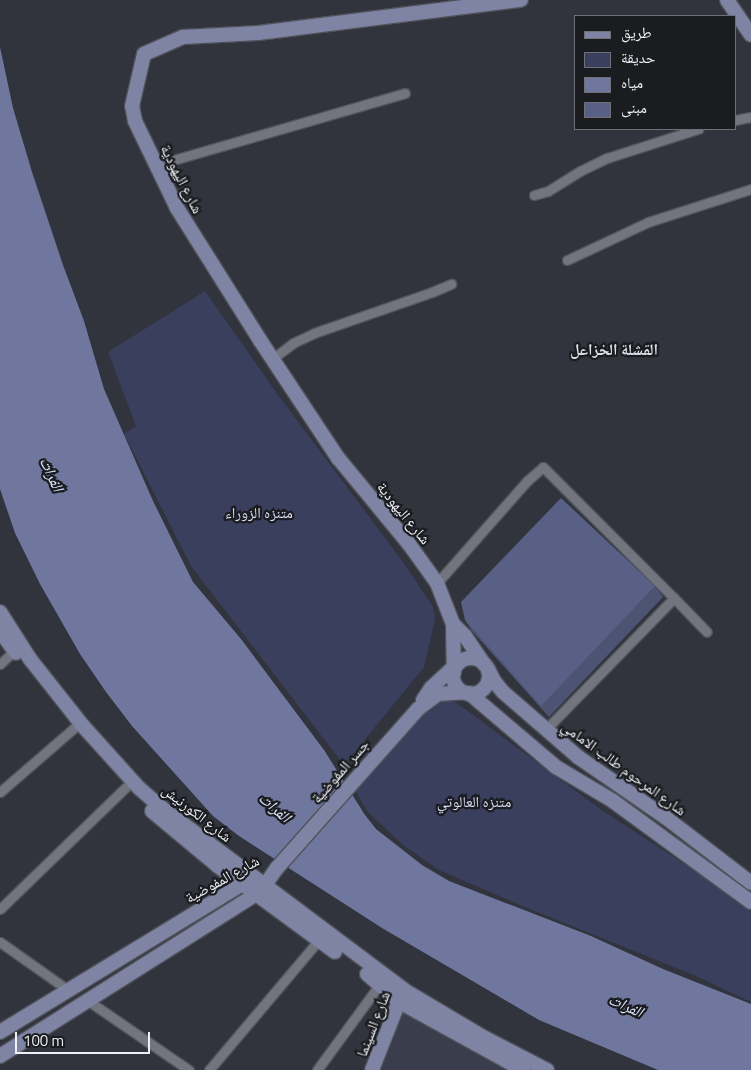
<!DOCTYPE html>
<html>
<head>
<meta charset="utf-8">
<style>
  body { margin:0 }
  #map { position:relative; width:751px; height:1070px; overflow:hidden; background:#32343d; font-family:"Titillium Web","Noto Naskh Arabic",sans-serif }
  div>[style] { position:absolute }
  [style*='--x'] { left:calc(var(--x)*1px); top:calc(var(--y)*1px); width:calc(var(--w)*1px); rotate:calc(var(--a)*1deg) }
  .built>* { inset:0; background:#3a3d4b }
  .green>* { inset:0; background:#3a3f5e }
  .water>* { inset:0; background:#6f779e }
  .roads { filter:drop-shadow(1px 0 #51535b) drop-shadow(-1px 0 #51535b) drop-shadow(0 1px #51535b) drop-shadow(0 -1px #51535b) }
  .street>* { height:9px; margin:-4.5px; padding:0 4.5px; transform-origin:4.5px; border-radius:4.5px; background:#72747e }
  .secondary>* { height:14px; margin:-7px; padding:0 7px; transform-origin:7px; border-radius:7px; background:#7f84a4 }
  .secondary>.ring { margin:-7px; padding:0; box-sizing:content-box; background:none; border:14px solid #7f84a4; border-radius:50% }
  .wall>* { inset:0; background:#4d5373 }
  .building>* { inset:0; background:#596086 }
  span { translate:-50% -50%; white-space:nowrap; text-align:center; line-height:1.15; -webkit-text-stroke:4.5px #1b1c20; paint-order:stroke }
  .street-label { font-size:15px; color:#eff0f6 }
  .park-label { font-size:15px; color:#d7ddf7 }
  .neighbourhood-label { font-size:16px; color:#dadce7; font-weight:700 }
  .water-label { font-size:16px; color:#dce2fc; font-style:italic }
  .legend { position:absolute; left:574px; top:15px; width:162px; height:115px; box-sizing:border-box; background:#1b1c20; border:1px solid #707176; margin:0; padding:6px 9px; list-style:none; font-size:15px; color:#eff0f6 }
  .legend li { display:flex; align-items:center; gap:10px; height:25px }
  .legend b { width:25px; border:1px solid #707176 }
  .scale { position:absolute; left:15px; top:1032px; width:135px; height:22px; box-sizing:border-box; border:2px solid #eff0f6; border-top:0; padding-left:6px; font-size:15px; line-height:18px; white-space:nowrap; color:#eff0f6; -webkit-text-stroke:4px #1b1c20; paint-order:stroke }
</style>
</head>
<body>
<div id="map">
  <div class="built">
    <div style="clip-path:polygon(404px 1007px,523px 1070px,380px 1070px)"></div>
  </div>
  <div class="green">
    <div style="clip-path:polygon(205px 291px,278px 395px,406px 566px,433px 607px,435px 619px,424px 667px,344px 765px,191px 566px,124px 434px,136px 426px,108px 352px)"></div>
    <div style="clip-path:polygon(450px 698px,600px 809px,718px 886px,751px 911px,751px 1002px,696px 976px,525px 907px,439px 870px,403px 845px,367px 811px,354px 788px,425px 705px)"></div>
  </div>
  <div class="water">
    <div style="clip-path:polygon(0 47px,13px 108px,32px 172px,63px 265px,84px 321px,104px 389px,153px 501px,193px 582px,241px 639px,324px 750px,365px 815px,376px 829px,422px 865px,449px 881px,591px 936px,663px 969px,751px 1004px,751px 1070px,658px 1070px,539px 1020px,382px 928px,239px 836px,213px 816px,132px 726px,106px 692px,80px 654px,40px 584px,15px 533px,0 489px)"></div>
  </div>
  <div class="roads">
    <div class="street">
      <div style="--x:735;--y:120;--w:16;--a:-11"></div>
      <div style="--x:156;--y:165;--w:259;--a:-16.1"></div>
      <div style="--x:534;--y:195;--w:15;--a:-16"></div>
      <div style="--x:548;--y:191;--w:38;--a:-32"></div>
      <div style="--x:580;--y:171;--w:30;--a:-26"></div>
      <div style="--x:607;--y:158;--w:96;--a:-17.7"></div>
      <div style="--x:567;--y:260;--w:89;--a:-25.1"></div>
      <div style="--x:648;--y:222;--w:108;--a:-17.8"></div>
      <div style="--x:272;--y:359;--w:26;--a:-37"></div>
      <div style="--x:293;--y:343;--w:23;--a:-25"></div>
      <div style="--x:314;--y:333;--w:125;--a:-19.2"></div>
      <div style="--x:432;--y:292;--w:21;--a:-23"></div>
      <div style="--x:437;--y:583;--w:136;--a:-48.6"></div>
      <div style="--x:527;--y:481;--w:21;--a:-41"></div>
      <div style="--x:543;--y:467;--w:185;--a:45"></div>
      <div style="--x:674;--y:598;--w:185;--a:134.3"></div>
      <div style="--x:674;--y:598;--w:47;--a:45.9"></div>
      <div style="--x:0;--y:664;--w:19;--a:-43"></div>
      <div style="--x:0;--y:792;--w:98;--a:-40.9"></div>
      <div style="--x:0;--y:909;--w:175;--a:-44.1"></div>
      <div style="--x:0;--y:942;--w:83;--a:35.2"></div>
      <div style="--x:87;--y:1000;--w:124;--a:34.5"></div>
      <div style="--x:209;--y:1070;--w:170;--a:-49.8"></div>
      <div style="--x:317;--y:1070;--w:107;--a:-53.8"></div>
    </div>
    <div class="secondary">
      <div style="--x:727;--y:0;--w:42;--a:55.6"></div>
      <div style="--x:0;--y:612;--w:56;--a:57.4"></div>
      <div style="--x:30;--y:659;--w:85;--a:51.7"></div>
      <div style="--x:83;--y:726;--w:84;--a:47.9"></div>
      <div style="--x:139;--y:788;--w:30;--a:41"></div>
      <div style="--x:162;--y:808;--w:303;--a:36.9"></div>
      <div style="--x:404;--y:990;--w:94;--a:30.7"></div>
      <div style="--x:485;--y:1038;--w:70;--a:27.3"></div>
      <div style="--x:453;--y:624;--w:17;--a:45"></div>
      <div style="--x:465;--y:636;--w:34;--a:56"></div>
      <div style="--x:0;--y:631;--w:27;--a:54"></div>
      <div class="ring" style="left:453px;top:658px;width:22px;height:22px"></div>
      <div style="--x:488;--y:669;--w:13;--a:63"></div>
      <div style="--x:494;--y:681;--w:14;--a:51"></div>
      <div style="--x:503;--y:692;--w:99;--a:40.9"></div>
      <div style="--x:578;--y:757;--w:106;--a:34.6"></div>
      <div style="--x:665;--y:817;--w:108;--a:37.5"></div>
      <div style="--x:454;--y:673;--w:49;--a:-91.2"></div>
      <div style="--x:453;--y:624;--w:44;--a:-111.3"></div>
      <div style="--x:437;--y:583;--w:48;--a:-125.7"></div>
      <div style="--x:409;--y:544;--w:112;--a:-129.5"></div>
      <div style="--x:338;--y:458;--w:141;--a:-123.5"></div>
      <div style="--x:260;--y:340;--w:156;--a:-122.2"></div>
      <div style="--x:177;--y:208;--w:97;--a:-115.8"></div>
      <div style="--x:135;--y:121;--w:15;--a:-101"></div>
      <div style="--x:132;--y:106;--w:53;--a:-77"></div>
      <div style="--x:144;--y:54;--w:43;--a:-23.6"></div>
      <div style="--x:183;--y:37;--w:75;--a:-3.1"></div>
      <div style="--x:258;--y:33;--w:265;--a:-7.2"></div>
      <div style="--x:469;--y:693;--w:114;--a:40.4"></div>
      <div style="--x:556;--y:767;--w:66;--a:30.8"></div>
      <div style="--x:613;--y:801;--w:171;--a:36.2"></div>
      <div style="--x:423;--y:700;--w:14;--a:-56"></div>
      <div style="--x:431;--y:688;--w:37;--a:-43"></div>
      <div style="--x:152;--y:811;--w:86;--a:39.8"></div>
      <div style="--x:218;--y:866;--w:145;--a:36.3"></div>
      <div style="--x:367;--y:974;--w:41;--a:41.1"></div>
      <div style="--x:398;--y:1001;--w:143;--a:28.9"></div>
      <div style="--x:0;--y:1032;--w:292;--a:-31.4"></div>
      <div style="--x:0;--y:1056;--w:303;--a:-32.3"></div>
      <div style="--x:256;--y:894;--w:13;--a:-45"></div>
      <div style="--x:265;--y:885;--w:21;--a:-55"></div>
      <div style="--x:277;--y:868;--w:213;--a:-48.4"></div>
      <div style="--x:418;--y:709;--w:25;--a:-37"></div>
      <div style="--x:438;--y:694;--w:26;--a:-4"></div>
      <div style="--x:372;--y:1070;--w:82;--a:-68.5"></div>
    </div>
  </div>
  <div class="wall">
    <div style="clip-path:polygon(655px 586px,663px 597px,549px 717px,472px 631px,465px 620px)"></div>
  </div>
  <div class="building">
    <div style="clip-path:polygon(561px 498px,655px 586px,541px 706px,465px 620px,461px 602px)"></div>
  </div>
  <div class="street-label">
    <span style="left:182px;top:179px;rotate:63deg">شارع اليهودية</span>
    <span style="left:404px;top:513px;rotate:51deg">شارع اليهودية</span>
    <span style="left:624px;top:768px;rotate:36deg">شارع المرحوم طالب الامامي</span>
    <span style="left:340px;top:771px;rotate:-49deg">جسر المفوضية</span>
    <span style="left:197px;top:813px;rotate:38deg">شارع الكورنيش</span>
    <span style="left:222px;top:879px;rotate:-29deg">شارع المفوضية</span>
    <span style="left:373px;top:1024px;rotate:-69deg">شارع السينما</span>
  </div>
  <div class="park-label">
    <span style="left:259px;top:513px">متنزه الزوراء</span>
    <span style="left:474px;top:802px">متنزه العالوتي</span>
  </div>
  <div class="neighbourhood-label">
    <span style="left:614px;top:349px">القشلة الخزاعل</span>
  </div>
  <div class="water-label">
    <span style="left:52px;top:474px;rotate:65deg">الفرات</span>
    <span style="left:275px;top:807px;rotate:41deg">الفرات</span>
    <span style="left:626px;top:1005px;rotate:24deg">الفرات</span>
  </div>
  <ul class="legend">
  <li><b style="height:6px;background:#7f84a4"></b>طريق</li>
  <li><b style="height:14px;background:#3a3f5e"></b>حديقة</li>
  <li><b style="height:14px;background:#6f779e"></b>مياه</li>
  <li><b style="height:14px;background:#596086"></b>مبنى</li>
  </ul>
  <div class="scale">100 m</div>
</div>
</body>
</html>
